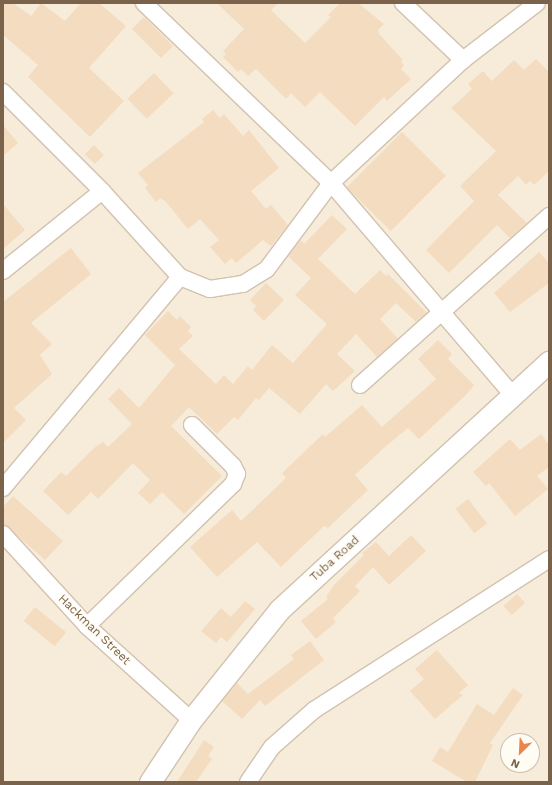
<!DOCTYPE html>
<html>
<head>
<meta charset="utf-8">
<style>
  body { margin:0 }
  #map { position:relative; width:552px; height:785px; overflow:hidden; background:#fef9eb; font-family:"Work Sans",sans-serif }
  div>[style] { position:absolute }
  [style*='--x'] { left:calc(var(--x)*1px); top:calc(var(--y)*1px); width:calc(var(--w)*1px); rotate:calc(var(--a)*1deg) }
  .residential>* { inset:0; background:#f6ecd9 }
  .building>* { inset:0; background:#f4dcc1; transform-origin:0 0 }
  .roads { filter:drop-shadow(1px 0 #d2c2af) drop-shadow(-1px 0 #d2c2af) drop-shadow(0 1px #d2c2af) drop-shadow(0 -1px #d2c2af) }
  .minor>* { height:16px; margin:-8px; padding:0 8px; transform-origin:8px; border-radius:8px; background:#fff }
  .tertiary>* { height:21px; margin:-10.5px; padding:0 10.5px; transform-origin:10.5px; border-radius:10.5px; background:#fff }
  span { translate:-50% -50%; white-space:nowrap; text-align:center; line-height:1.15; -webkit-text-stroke:3px #fffcf3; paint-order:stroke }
  .street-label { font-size:12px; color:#7b634b }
  .frame { position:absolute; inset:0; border:4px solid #7b634b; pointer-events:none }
  .north { position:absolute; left:500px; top:733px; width:40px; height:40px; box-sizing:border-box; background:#fffcf3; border:1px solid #cabfb0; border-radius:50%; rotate:204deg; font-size:11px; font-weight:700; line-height:16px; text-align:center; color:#7b634b }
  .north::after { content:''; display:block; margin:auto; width:14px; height:18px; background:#ec854c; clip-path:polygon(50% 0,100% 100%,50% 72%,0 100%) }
</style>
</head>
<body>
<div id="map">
  <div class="residential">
    <div style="clip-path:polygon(evenodd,3px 3px,549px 3px,549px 782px,3px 782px,3px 3px,508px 741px,532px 741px,532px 765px,508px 765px,508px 741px)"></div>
  </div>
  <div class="building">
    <div style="clip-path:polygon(3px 3px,13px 3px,31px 16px,41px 3px,65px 21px,81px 3px,99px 3px,126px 26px,89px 68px,124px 101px,90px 137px,28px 77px,38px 65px,3px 35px)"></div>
    <div style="clip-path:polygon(217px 3px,278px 3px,271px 10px,305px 43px,331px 17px,328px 15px,340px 3px,358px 3px,384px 24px,378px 30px,379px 34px,403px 60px,401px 62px,404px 65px,401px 69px,411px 79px,387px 101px,384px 97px,355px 126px,320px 92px,305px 107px,291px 93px,286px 99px,256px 69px,248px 76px,241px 69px,238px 72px,223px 57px,226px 54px,223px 51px,244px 29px)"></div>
    <div style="left:144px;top:17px;width:41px;height:17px;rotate:45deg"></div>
    <div style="clip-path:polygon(536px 59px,549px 72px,549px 171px,534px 185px,530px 181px,526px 185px,518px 176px,498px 195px,527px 223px,510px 238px,497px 225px,449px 273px,426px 250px,474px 201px,460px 186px,496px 151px,451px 108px,472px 89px,468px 84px,483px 71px,492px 81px,514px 60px,524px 70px)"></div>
    <div style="left:154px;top:73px;width:28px;height:37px;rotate:46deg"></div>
    <div style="clip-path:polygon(213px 110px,220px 118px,224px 114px,243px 136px,249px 130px,279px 168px,251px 191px,266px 209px,271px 205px,288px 225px,271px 246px,263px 240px,236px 263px,232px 258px,225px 264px,210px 247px,219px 240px,200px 219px,188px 229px,166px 202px,160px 198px,156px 202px,145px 188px,148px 185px,138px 173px,204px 122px,202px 119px)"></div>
    <div style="clip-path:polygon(3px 125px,18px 143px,3px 156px)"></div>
    <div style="left:402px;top:132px;width:62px;height:78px;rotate:45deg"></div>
    <div style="left:94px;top:145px;width:14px;height:13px;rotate:45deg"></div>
    <div style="clip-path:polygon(3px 204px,25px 230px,3px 249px)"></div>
    <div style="clip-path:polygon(332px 215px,347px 229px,318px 259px,355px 294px,380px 270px,386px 276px,388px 274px,427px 313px,416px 322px,396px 303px,380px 319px,398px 339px,377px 357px,356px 334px,337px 354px,355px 371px,333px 391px,326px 384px,300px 414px,269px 388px,259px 400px,256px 398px,238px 420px,234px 417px,217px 434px,189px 407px,171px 426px,222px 476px,184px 514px,162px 492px,150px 504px,138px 493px,150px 480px,133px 463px,98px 499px,91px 492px,68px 515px,43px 491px,61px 472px,66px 476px,94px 448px,103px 442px,108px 447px,132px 424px,108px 399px,119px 388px,139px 408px,175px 365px,145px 335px,168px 311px,177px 320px,180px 316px,191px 327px,188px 331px,193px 336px,179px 349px,216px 384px,224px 375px,233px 384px,248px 366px,252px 370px,272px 345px,293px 363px,327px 324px,295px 295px,311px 278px,288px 256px,301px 240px,304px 244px)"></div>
    <div style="clip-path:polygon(71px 248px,91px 274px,31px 323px,52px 344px,40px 355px,52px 374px,14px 408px,26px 420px,3px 443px,3px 302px)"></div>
    <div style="clip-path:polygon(539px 252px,549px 263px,549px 283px,510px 312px,494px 293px)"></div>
    <div style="clip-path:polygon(266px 283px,284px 300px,264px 321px,253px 310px,256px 306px,250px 300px)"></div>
    <div style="clip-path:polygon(438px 340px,452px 354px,448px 359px,474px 385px,467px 394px,419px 439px,408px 428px,385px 447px,355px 475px,368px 490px,328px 528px,324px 526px,281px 567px,257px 542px,217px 577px,190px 547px,232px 510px,241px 521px,286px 478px,282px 473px,323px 434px,325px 437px,362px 405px,382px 427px,436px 379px,418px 359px)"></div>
    <div style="clip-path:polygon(541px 434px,549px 445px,549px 467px,537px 476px,548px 489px,515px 516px,489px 483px,486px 486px,473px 472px,510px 439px,520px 450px)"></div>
    <div style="clip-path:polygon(13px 496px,63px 541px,45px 560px,3px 523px,3px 507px)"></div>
    <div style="left:468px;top:499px;width:31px;height:16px;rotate:52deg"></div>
    <div style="clip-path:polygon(411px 535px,426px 551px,389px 585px,373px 567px,355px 586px,360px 591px,333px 618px,336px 622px,316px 639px,301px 621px,328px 599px,326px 597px,334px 585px,364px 555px,362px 553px,376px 542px,389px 556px)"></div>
    <div style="left:517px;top:594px;width:12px;height:18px;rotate:48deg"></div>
    <div style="clip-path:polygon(245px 601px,255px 609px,227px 642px,221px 637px,216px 643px,201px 631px,221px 608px,231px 617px)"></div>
    <div style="left:35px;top:607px;width:40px;height:18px;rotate:39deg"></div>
    <div style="clip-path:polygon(310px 641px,324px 660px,265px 706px,260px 700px,242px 719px,222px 701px,237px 683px,248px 694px,294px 659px,291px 655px)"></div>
    <div style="clip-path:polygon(437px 650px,468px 685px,459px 693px,463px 695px,435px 719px,410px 691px,424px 679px,415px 669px)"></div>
    <div style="clip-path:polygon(513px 688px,523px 695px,490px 743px,493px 745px,475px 782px,467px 782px,432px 761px,440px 747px,448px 752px,477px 704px,494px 715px)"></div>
    <div style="clip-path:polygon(204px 740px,214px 747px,208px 756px,212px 759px,196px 782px,177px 782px)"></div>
  </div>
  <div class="roads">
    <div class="minor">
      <div style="--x:144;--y:3;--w:260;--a:43.9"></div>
      <div style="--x:331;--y:183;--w:279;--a:49.4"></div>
      <div style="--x:403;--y:3;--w:83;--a:43.5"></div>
      <div style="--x:3;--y:92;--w:140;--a:45"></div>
      <div style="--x:102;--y:191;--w:116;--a:47.8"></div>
      <div style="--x:180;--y:277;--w:32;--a:22"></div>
      <div style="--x:210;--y:289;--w:33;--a:-9"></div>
      <div style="--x:243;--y:284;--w:28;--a:-32"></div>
      <div style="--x:267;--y:269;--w:107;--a:-53.3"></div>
      <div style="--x:331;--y:183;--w:180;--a:-43"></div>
      <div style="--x:463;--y:60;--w:93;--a:-37.6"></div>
      <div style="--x:3;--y:271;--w:127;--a:-38.9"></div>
      <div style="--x:360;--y:385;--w:254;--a:-41.8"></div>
      <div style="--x:3;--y:488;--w:275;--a:-50"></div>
      <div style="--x:3;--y:534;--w:125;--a:47.6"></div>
      <div style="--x:87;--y:626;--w:140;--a:42.1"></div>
      <div style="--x:87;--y:626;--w:204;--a:-44.2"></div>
      <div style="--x:233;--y:484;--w:11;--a:-68"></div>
      <div style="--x:237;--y:474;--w:9;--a:-117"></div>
      <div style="--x:233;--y:466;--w:58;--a:-135"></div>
      <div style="--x:248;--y:782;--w:42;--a:-55.6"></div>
      <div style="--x:272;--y:747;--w:56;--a:-41.4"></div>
      <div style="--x:314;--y:710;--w:279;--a:-32.7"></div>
    </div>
    <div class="tertiary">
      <div style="--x:150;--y:782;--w:74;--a:-56.5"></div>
      <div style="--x:191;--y:720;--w:141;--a:-51.3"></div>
      <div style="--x:279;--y:610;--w:367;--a:-42.6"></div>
    </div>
  </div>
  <div class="street-label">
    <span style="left:335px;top:559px;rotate:-42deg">Tuba Road</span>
    <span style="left:94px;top:630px;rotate:44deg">Hackman Street</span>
  </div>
  <div class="frame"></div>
  <div class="north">N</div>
</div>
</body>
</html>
